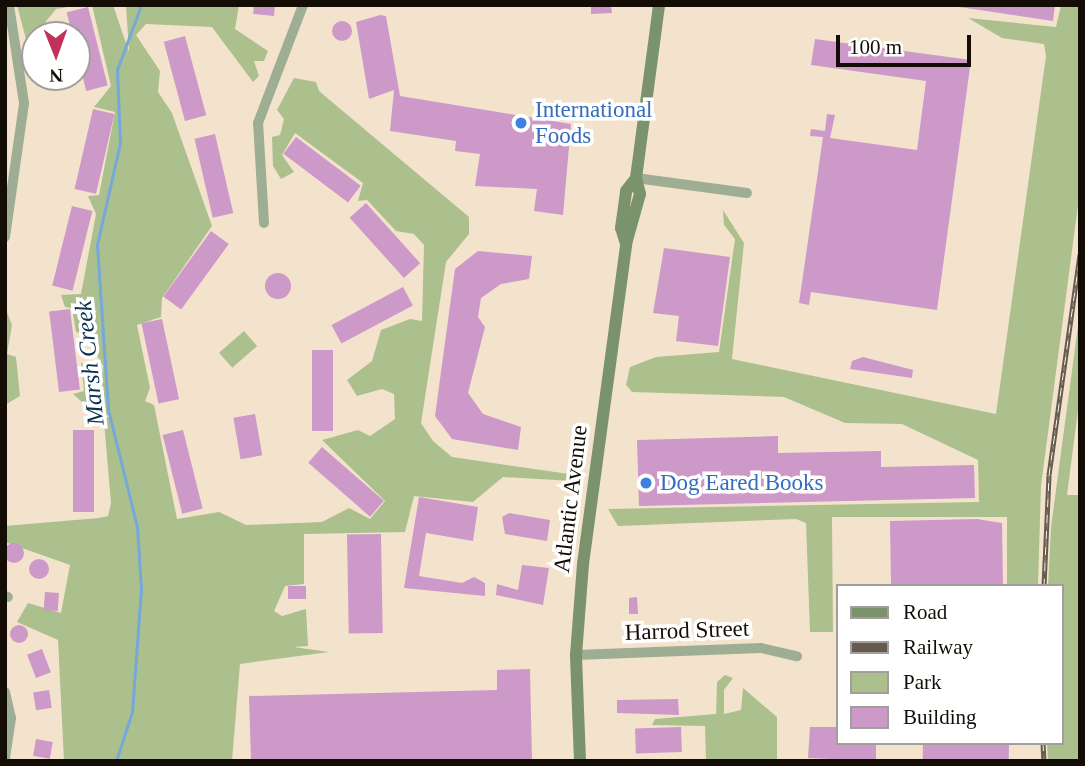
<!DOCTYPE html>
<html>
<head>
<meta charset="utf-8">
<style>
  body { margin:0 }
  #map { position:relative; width:1085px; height:766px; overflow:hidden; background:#f4e3cc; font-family:"Times New Roman",serif }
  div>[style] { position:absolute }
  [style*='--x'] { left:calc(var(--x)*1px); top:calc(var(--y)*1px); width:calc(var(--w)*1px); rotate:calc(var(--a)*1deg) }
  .green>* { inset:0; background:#acc08d; transform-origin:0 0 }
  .stream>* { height:2.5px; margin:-1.25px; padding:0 1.25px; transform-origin:1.25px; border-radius:1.25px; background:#75a9d9 }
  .building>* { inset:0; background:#cc99c9; transform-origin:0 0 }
  .round { border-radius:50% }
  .minor>* { height:10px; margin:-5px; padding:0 5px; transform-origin:5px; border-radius:5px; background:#9eae95 }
  .secondary>* { height:12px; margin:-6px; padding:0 6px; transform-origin:6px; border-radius:6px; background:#7b936d }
  .rail>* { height:5px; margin-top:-2.5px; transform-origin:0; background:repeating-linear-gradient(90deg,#fff 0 8px,#645a4d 0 16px); box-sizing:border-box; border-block:2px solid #645a4d }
  .dots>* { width:19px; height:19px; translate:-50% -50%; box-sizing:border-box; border:4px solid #fff; border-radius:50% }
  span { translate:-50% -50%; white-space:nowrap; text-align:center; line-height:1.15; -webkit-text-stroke:7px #fff; paint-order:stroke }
  .shop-label { font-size:23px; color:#366cbe }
  .left { translate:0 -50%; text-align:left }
  .street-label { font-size:23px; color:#130d06 }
  .water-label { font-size:24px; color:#083150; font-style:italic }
  .frame { position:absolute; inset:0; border:7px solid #130d06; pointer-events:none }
  .legend { position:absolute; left:836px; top:584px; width:228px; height:161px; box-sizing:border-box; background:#fff; border:2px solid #a19e9b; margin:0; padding:9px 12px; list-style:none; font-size:21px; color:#130d06 }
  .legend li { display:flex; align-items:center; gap:14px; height:35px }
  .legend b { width:35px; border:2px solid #a19e9b }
  .north { position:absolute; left:21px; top:21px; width:70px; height:70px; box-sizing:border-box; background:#fff; border:2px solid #a19e9b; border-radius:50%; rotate:179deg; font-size:19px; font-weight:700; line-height:28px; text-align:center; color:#130d06 }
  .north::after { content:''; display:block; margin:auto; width:24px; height:32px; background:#c1325b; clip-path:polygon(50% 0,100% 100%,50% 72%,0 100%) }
  .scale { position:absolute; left:836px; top:35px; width:135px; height:32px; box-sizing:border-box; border:4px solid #130d06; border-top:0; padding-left:9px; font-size:21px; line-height:24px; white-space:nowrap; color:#130d06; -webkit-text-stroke:5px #fff; paint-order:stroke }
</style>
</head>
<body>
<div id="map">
  <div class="green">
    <div style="clip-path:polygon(17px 5px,80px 5px,56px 9px,35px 35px,34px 48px,28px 47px)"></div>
    <div style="clip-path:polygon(92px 5px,113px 5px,129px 52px,126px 5px,239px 5px,235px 29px,268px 51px,264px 61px,254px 61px,259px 76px,253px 82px,212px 27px,146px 24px,136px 35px,160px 71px,158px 92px,172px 113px,212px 226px,162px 298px,161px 317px,137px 325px,150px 388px,145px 401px,154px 405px,177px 519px,219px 512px,246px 525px,322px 522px,349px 508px,370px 519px,385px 501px,322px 440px,358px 430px,370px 436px,395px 419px,394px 394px,382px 389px,357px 396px,347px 380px,372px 361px,381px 330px,410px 319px,422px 321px,424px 245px,414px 234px,396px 231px,367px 200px,358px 201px,363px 183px,295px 133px,282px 155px,294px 172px,281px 179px,273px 166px,272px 137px,280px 135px,284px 119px,277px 110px,294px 78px,316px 82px,319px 91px,469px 217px,469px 234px,446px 262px,421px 423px,433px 441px,452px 457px,576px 475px,573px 481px,503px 477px,473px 502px,414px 496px,405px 532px,304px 534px,304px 584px,285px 586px,274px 611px,282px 616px,306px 609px,308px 646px,294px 647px,329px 652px,240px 664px,232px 761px,64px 761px,58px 640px,17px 622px,28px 603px,61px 613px,70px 565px,5px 542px,5px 526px,99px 518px,108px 516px,111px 503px,104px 422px,73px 394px,84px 391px,81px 362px,101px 386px,103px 366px,85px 334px,76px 332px,72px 308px,65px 307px,61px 295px,81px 294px,96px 214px,88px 196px,99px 195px,115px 112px,94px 107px,111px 86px)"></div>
    <div style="clip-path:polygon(1061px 5px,1080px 5px,1080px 190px,1041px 486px,1038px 586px,1007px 586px,1007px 517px,832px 517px,833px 632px,810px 632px,806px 523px,796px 519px,618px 526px,608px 509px,979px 502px,978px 460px,902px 424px,845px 423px,784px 397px,632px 392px,626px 385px,630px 367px,656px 357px,719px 352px,735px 239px,724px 225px,723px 210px,744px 243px,732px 359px,996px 414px,1046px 56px,1044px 44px,1002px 38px,968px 18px,1056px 27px)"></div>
    <div style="clip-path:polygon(5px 307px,12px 325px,7px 354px,16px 357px,20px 396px,5px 405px)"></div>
    <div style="clip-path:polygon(1080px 311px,1080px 395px,1067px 495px,1080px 495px,1080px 761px,1048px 761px,1047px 743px,1062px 743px,1062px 586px,1048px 586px,1051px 527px)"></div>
    <div style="left:244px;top:331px;width:20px;height:33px;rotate:49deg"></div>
    <div style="clip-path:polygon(725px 675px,733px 678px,724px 690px,724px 714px,741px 710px,743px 688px,777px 717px,777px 761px,706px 761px,705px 726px,652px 725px,655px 719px,716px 714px,717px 682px)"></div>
  </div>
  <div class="stream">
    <div style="--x:116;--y:761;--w:52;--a:-71.9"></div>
    <div style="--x:132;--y:712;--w:122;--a:-85.8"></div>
    <div style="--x:141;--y:590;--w:63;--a:-93.6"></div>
    <div style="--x:137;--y:527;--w:121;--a:-103.9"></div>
    <div style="--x:108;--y:410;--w:165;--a:-93.8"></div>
    <div style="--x:97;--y:245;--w:105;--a:-77.3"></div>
    <div style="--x:120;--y:143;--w:73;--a:-92.4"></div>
    <div style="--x:117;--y:70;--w:69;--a:-69.7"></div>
  </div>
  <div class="building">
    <div style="clip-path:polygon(254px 5px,275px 5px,274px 16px,253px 14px)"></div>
    <div style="clip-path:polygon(591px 5px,611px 5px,612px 13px,591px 14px)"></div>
    <div style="clip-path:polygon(946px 5px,1055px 5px,1053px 21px)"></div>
    <div style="left:88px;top:7px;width:81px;height:22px;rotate:76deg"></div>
    <div style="clip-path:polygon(380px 15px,386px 16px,400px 96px,571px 124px,563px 215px,534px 211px,537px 189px,475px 186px,480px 154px,455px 151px,456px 141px,390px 131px,394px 90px,369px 99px,356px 22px)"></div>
    <div class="round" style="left:332px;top:21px;width:20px;height:20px"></div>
    <div style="left:185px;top:36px;width:82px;height:22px;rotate:75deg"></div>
    <div style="clip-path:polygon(815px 39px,971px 60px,937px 310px,811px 292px,809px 305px,799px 303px,823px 137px,810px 136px,811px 129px,825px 131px,827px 114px,835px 115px,830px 138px,917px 150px,926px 81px,811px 65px)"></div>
    <div style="left:93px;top:109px;width:22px;height:82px;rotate:13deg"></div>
    <div style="left:215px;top:134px;width:81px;height:21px;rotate:77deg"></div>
    <div style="left:296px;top:137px;width:81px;height:21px;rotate:37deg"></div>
    <div style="left:366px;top:203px;width:81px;height:22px;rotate:48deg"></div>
    <div style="left:72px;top:206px;width:21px;height:82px;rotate:14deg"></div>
    <div style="left:211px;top:231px;width:22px;height:81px;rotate:36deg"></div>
    <div style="clip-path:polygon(664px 248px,730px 257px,718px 346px,676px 341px,679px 316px,653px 313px)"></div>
    <div style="clip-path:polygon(478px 251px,532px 256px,529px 279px,501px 284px,481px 298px,478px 317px,485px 327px,468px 393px,483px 414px,521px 427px,518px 450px,452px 439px,435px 416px,455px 269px)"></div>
    <div class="round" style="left:265px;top:273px;width:26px;height:26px"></div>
    <div style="left:403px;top:287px;width:21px;height:81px;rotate:62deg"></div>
    <div style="left:70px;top:309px;width:81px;height:21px;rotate:83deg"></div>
    <div style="left:162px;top:319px;width:82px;height:21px;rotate:78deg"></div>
    <div style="left:312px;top:350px;width:21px;height:81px"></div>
    <div style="clip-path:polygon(863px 357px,913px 370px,912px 378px,850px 369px,852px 361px)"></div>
    <div style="left:255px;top:414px;width:42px;height:22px;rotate:80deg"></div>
    <div style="left:73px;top:430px;width:21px;height:82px"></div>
    <div style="left:183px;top:430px;width:81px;height:21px;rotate:76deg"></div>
    <div style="clip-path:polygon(778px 436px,778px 453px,881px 451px,881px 467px,974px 465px,975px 498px,639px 506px,637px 440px)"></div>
    <div style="left:322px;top:447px;width:82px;height:21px;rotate:41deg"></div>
    <div style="clip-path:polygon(419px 497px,478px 507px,473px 541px,426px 533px,419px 576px,462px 583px,474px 577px,485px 583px,485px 596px,404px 588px)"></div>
    <div style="clip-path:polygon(509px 513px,550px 520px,547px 541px,505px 534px,502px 517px)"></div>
    <div style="clip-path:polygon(977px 519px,1002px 523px,1003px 586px,891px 586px,890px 521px)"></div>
    <div style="left:381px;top:534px;width:99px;height:34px;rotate:89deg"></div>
    <div class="round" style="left:4px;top:543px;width:20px;height:20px"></div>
    <div class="round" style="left:29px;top:559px;width:20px;height:20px"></div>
    <div style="clip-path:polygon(522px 565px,549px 568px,543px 605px,496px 595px,497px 584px,518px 590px)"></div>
    <div style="left:288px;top:586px;width:18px;height:13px"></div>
    <div style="left:45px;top:592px;width:14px;height:18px;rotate:4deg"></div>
    <div style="clip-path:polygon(637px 597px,638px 614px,629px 614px,629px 598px)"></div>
    <div class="round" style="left:10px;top:625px;width:18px;height:18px"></div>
    <div style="left:42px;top:649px;width:25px;height:16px;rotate:69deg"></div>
    <div style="clip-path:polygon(530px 669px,532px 761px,251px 761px,249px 696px,497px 690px,497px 670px)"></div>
    <div style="left:49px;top:690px;width:18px;height:16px;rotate:81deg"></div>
    <div style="clip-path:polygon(678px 699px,679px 715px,617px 713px,617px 700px)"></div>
    <div style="left:681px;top:727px;width:25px;height:46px;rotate:88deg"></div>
    <div style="clip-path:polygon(810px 727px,838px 727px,838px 743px,876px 743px,876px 761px,808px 758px)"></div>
    <div style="left:36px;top:739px;width:17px;height:17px;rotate:10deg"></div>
    <div style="left:923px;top:743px;width:86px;height:18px;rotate:1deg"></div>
  </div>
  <div class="minor">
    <div style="--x:636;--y:178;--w:112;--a:7.7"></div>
    <div style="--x:264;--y:223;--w:100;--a:-93.4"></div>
    <div style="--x:258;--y:123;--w:126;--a:-69.1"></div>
    <div style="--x:5;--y:237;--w:135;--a:-81.9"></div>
    <div style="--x:24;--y:103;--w:99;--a:-98.7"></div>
    <div style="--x:5;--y:596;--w:3;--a:18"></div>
    <div style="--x:576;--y:655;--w:185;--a:-2.2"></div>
    <div style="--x:761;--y:648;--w:37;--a:13"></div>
    <div style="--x:5;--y:692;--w:27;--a:77"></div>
    <div style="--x:11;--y:718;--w:40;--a:98.5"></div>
  </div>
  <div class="secondary">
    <div style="--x:626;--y:244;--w:17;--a:-107"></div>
    <div style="--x:621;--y:228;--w:37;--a:-82"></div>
    <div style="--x:626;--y:191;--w:16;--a:-52"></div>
    <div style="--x:580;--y:761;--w:106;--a:-92.2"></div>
    <div style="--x:576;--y:655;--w:91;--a:-85.6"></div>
    <div style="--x:583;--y:564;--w:323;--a:-82.3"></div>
    <div style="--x:626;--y:244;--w:52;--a:-74.4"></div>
    <div style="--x:640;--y:194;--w:16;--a:-104"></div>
    <div style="--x:636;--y:178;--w:175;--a:-82.4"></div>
  </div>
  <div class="rail">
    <div style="--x:1044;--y:586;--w:111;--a:-87.4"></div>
    <div style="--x:1049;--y:475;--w:223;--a:-82"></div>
    <div style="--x:1043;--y:743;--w:18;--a:87"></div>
  </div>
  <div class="dots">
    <div style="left:521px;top:123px;background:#3f7fe0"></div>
    <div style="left:646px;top:483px;background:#3f7fe0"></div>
  </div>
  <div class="shop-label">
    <span class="left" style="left:535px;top:123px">International<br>Foods</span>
    <span class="left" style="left:660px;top:483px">Dog Eared Books</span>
  </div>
  <div class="street-label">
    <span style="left:571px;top:499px;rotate:-83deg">Atlantic Avenue</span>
    <span style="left:687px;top:631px;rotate:-2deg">Harrod Street</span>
  </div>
  <div class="water-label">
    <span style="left:90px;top:363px;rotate:-96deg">Marsh Creek</span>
  </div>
  <div class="frame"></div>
  <ul class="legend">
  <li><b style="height:9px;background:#7b936d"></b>Road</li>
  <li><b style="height:9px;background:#645a4d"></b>Railway</li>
  <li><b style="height:19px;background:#acc08d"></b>Park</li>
  <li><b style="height:19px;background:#cc99c9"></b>Building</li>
  </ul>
  <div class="north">N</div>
  <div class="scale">100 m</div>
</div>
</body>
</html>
